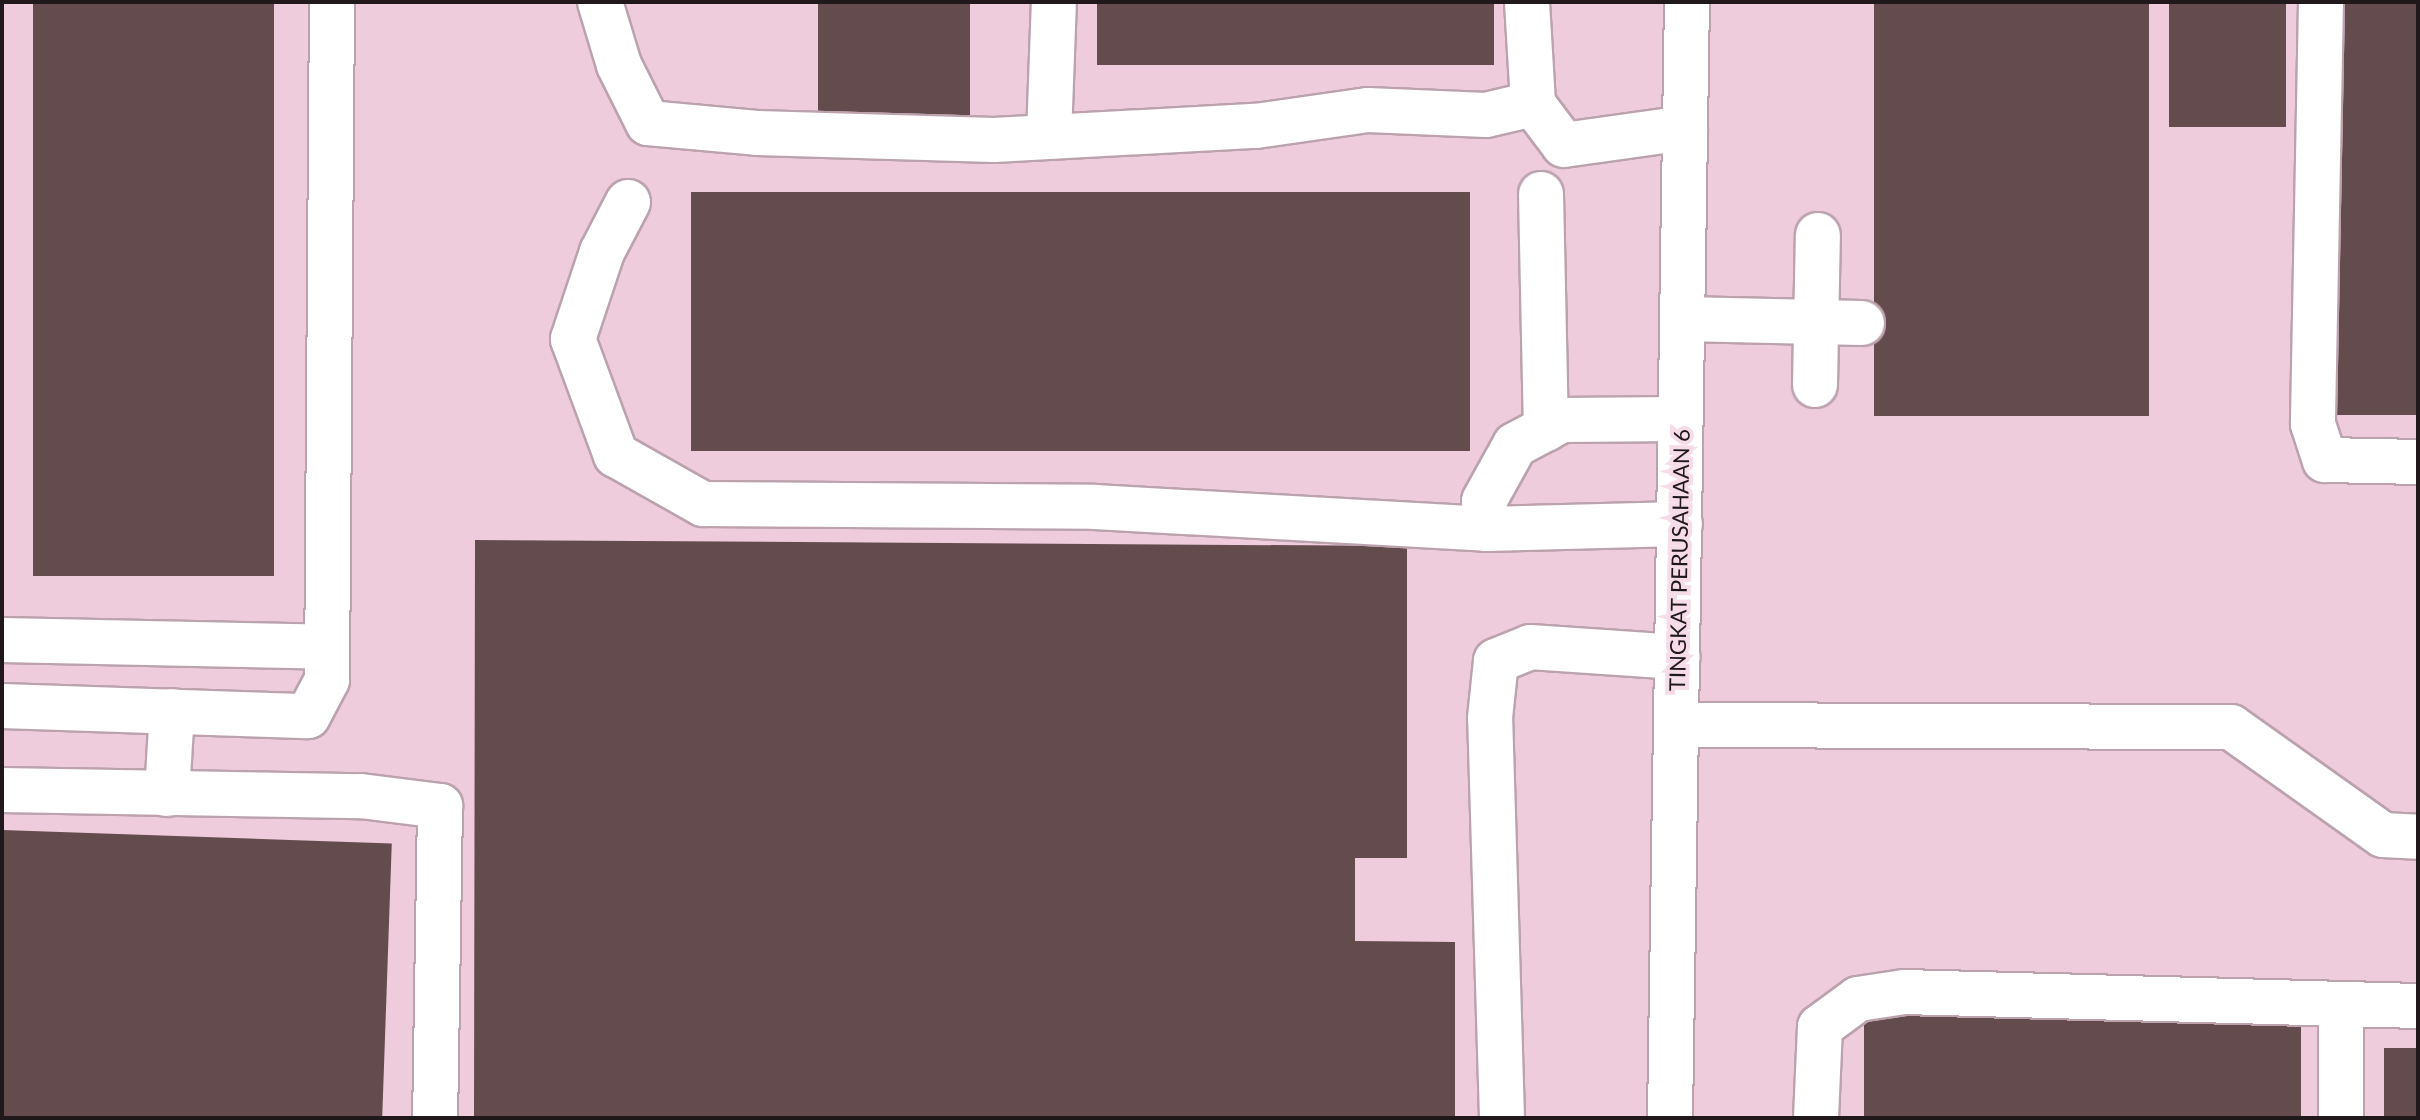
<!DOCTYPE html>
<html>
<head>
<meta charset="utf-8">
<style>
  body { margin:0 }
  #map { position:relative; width:2420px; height:1120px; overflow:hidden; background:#f6dce8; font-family:Lato,sans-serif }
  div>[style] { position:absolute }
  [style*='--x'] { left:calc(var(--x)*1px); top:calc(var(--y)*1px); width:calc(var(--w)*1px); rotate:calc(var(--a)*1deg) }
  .built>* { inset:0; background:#eeccdc; transform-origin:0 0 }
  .building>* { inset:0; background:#644b4e; transform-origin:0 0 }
  .roads { filter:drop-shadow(2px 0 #bba2ad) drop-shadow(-2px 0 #bba2ad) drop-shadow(0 2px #bba2ad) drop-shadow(0 -2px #bba2ad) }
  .minor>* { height:44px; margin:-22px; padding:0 22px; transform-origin:22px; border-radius:22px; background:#fff }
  span { translate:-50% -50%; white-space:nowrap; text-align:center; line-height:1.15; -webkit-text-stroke:8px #f6dce8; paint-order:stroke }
  .street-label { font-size:22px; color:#21181c }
  .frame { position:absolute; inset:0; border:4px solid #21181c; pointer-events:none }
</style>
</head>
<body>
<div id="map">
  <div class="built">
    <div style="left:2px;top:2px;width:2416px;height:1116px"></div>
  </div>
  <div class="building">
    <div style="left:33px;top:2px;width:241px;height:574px"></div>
    <div style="left:818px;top:2px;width:152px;height:126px"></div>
    <div style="left:1097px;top:2px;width:397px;height:63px"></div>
    <div style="left:1874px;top:2px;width:275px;height:414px"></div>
    <div style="left:2169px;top:2px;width:117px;height:125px"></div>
    <div style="left:2337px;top:2px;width:81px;height:413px"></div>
    <div style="left:691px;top:192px;width:779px;height:259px"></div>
    <div style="clip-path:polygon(475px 540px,1407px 546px,1407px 858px,1355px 858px,1355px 941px,1455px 942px,1455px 1118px,474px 1118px)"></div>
    <div style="left:2px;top:830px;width:390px;height:288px;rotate:2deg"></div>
    <div style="left:2301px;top:1010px;width:108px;height:437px;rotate:90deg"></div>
    <div style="left:2384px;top:1048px;width:34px;height:70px"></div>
  </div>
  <div class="roads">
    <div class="minor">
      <div style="--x:600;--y:2;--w:66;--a:73.2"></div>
      <div style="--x:619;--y:65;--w:65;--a:63.4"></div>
      <div style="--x:648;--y:123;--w:109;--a:5.2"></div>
      <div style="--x:757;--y:133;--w:237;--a:1.7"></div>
      <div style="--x:994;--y:140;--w:262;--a:-3.1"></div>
      <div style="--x:1256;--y:126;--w:113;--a:-8.1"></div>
      <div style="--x:1368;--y:110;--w:118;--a:2.4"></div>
      <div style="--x:1486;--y:115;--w:48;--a:-13.2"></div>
      <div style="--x:1527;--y:2;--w:102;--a:86.6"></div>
      <div style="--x:1533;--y:104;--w:51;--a:52.9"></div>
      <div style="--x:1564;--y:145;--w:122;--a:-8"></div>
      <div style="--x:2321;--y:2;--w:422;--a:91.1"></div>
      <div style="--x:2313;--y:424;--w:38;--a:72"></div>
      <div style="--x:2325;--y:460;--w:93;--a:1.2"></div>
      <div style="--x:1049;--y:136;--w:134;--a:-87.9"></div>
      <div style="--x:1541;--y:194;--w:235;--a:88.8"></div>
      <div style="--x:628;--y:202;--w:56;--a:117.5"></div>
      <div style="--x:602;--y:252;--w:92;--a:108.4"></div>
      <div style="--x:573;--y:339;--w:124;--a:69.7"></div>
      <div style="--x:616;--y:455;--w:100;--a:29.4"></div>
      <div style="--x:703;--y:504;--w:392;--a:0.4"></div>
      <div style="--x:1095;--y:507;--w:392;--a:3.2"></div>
      <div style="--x:1486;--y:529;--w:28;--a:-94"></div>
      <div style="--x:1484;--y:501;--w:64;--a:-61"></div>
      <div style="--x:1515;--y:445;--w:53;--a:-28"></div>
      <div style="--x:1562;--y:420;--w:119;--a:-0.5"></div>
      <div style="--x:1683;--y:319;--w:179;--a:1.3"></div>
      <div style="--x:1815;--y:385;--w:150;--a:-88.9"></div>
      <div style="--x:1486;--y:529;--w:194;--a:-1.5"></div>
      <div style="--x:2;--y:640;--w:325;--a:1.2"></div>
      <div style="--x:2;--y:706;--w:306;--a:1.9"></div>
      <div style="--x:308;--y:716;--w:41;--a:-62.2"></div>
      <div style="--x:327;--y:680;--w:678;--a:-89.58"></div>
      <div style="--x:1677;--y:725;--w:554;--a:0.21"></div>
      <div style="--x:2231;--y:727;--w:186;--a:35.4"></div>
      <div style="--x:2383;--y:835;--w:35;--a:3"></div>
      <div style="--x:2;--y:790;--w:359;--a:1"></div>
      <div style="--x:361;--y:796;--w:80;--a:7.2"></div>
      <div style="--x:440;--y:806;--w:312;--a:90.9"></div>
      <div style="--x:167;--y:794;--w:83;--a:-86.6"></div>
      <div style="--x:1502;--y:1118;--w:400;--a:-91.7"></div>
      <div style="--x:1490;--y:718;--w:57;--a:-84"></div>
      <div style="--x:1496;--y:661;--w:37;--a:-22"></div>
      <div style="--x:1530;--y:647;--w:148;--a:3.9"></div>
      <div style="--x:1670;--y:1118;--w:1116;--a:-89.13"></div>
      <div style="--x:1816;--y:1118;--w:91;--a:-87.5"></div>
      <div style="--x:1820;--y:1027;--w:47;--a:-36.4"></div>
      <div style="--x:1858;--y:999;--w:47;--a:-8.7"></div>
      <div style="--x:1904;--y:992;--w:514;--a:1.56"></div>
      <div style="--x:2341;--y:1118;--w:114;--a:-90"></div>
    </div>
  </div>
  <div class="street-label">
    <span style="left:1679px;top:560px;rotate:-89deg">TINGKAT PERUSAHAAN 6</span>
  </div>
  <div class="frame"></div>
</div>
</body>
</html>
